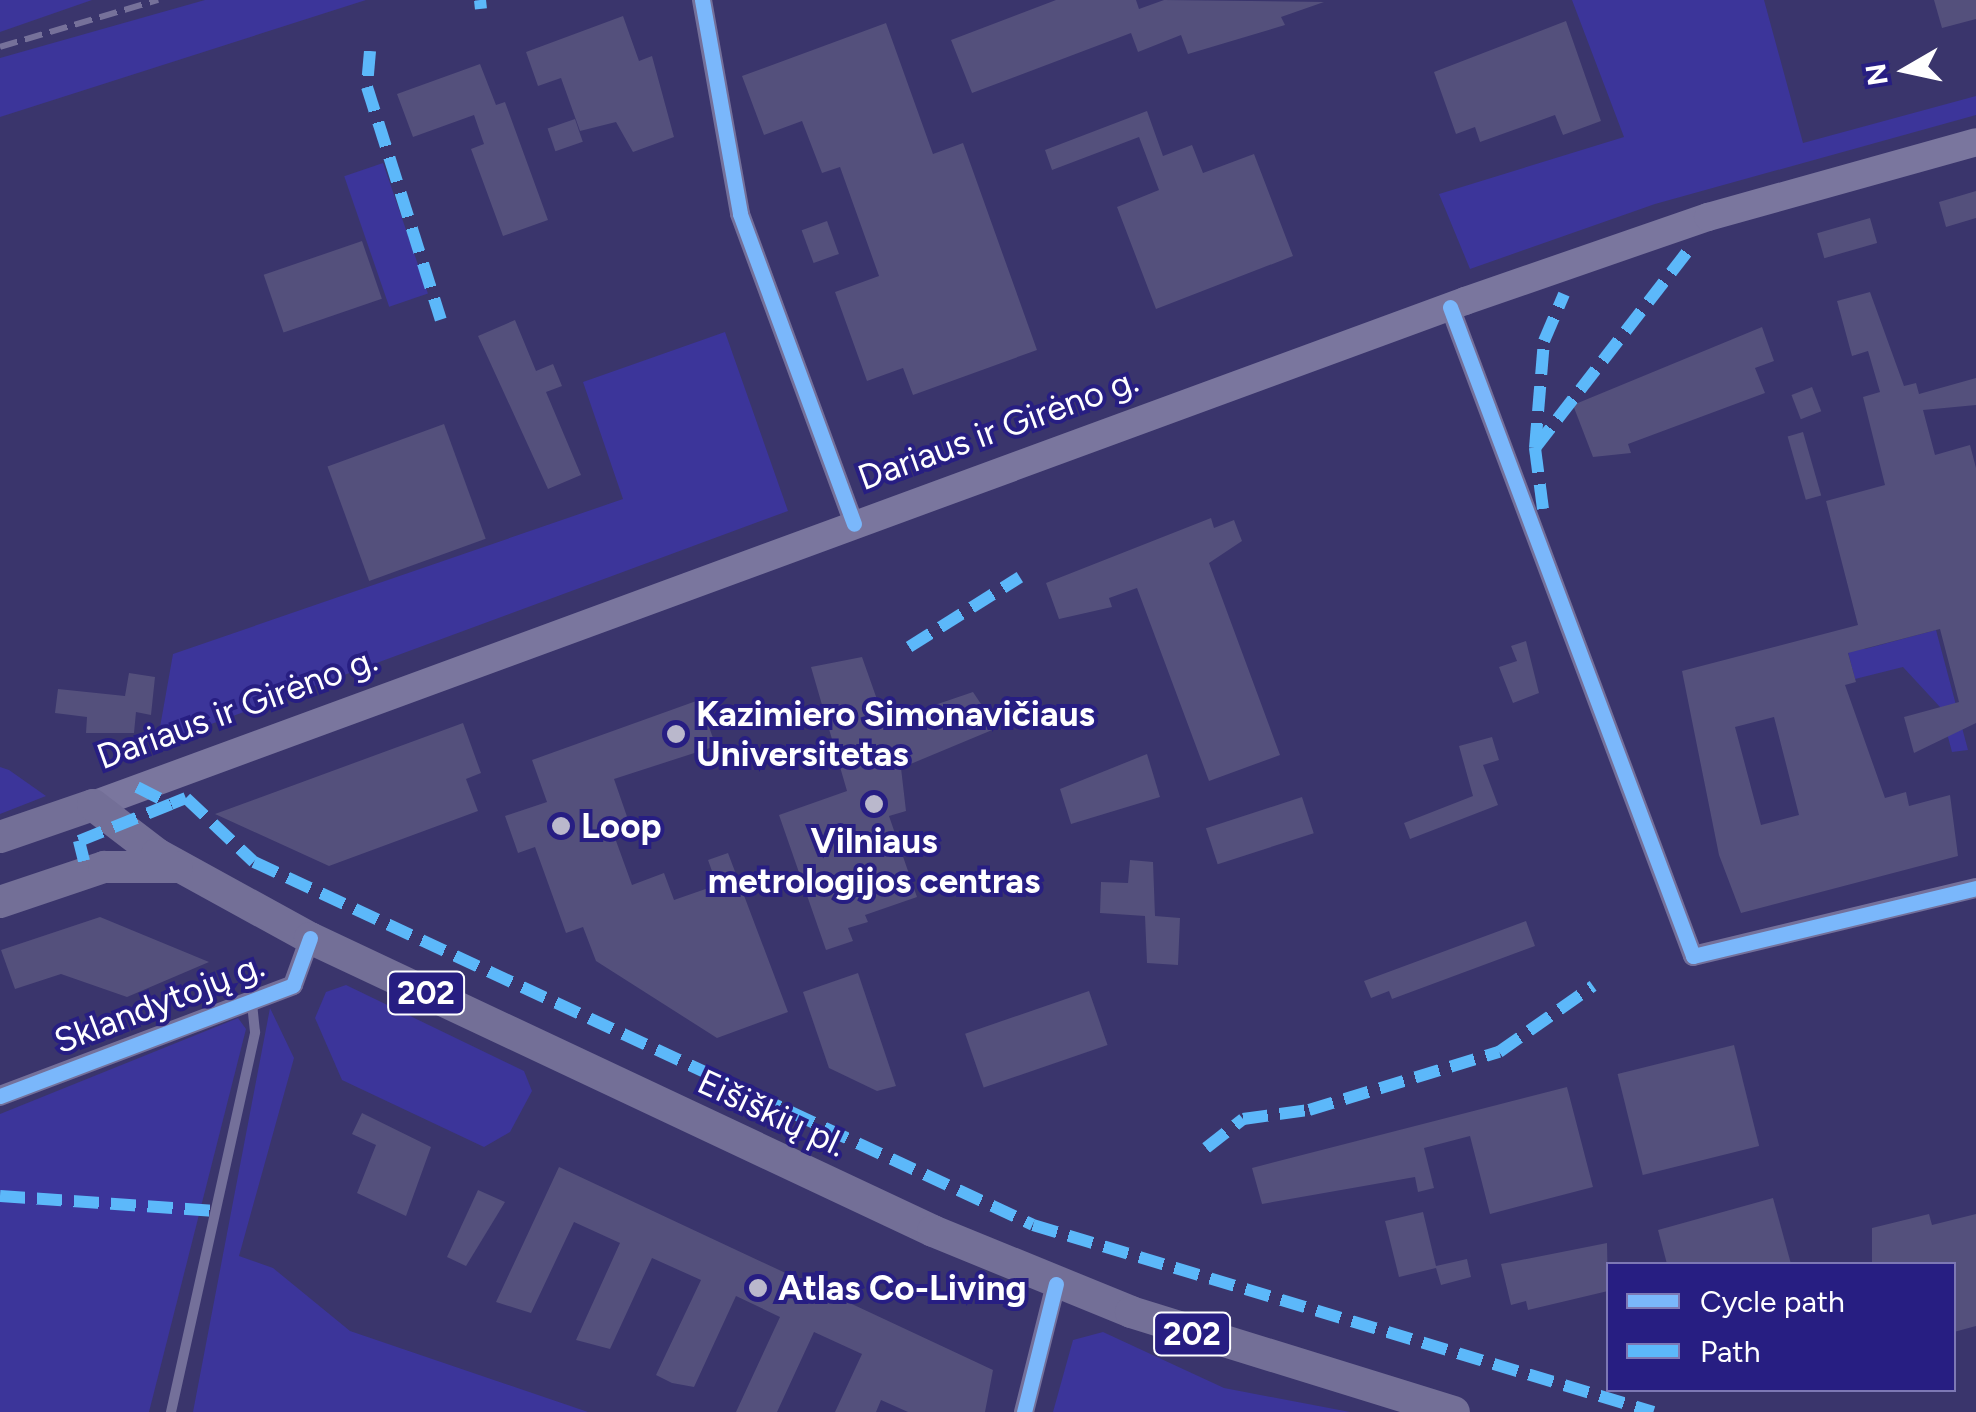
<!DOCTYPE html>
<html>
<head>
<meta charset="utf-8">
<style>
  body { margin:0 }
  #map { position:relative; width:1976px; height:1412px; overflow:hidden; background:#3a356c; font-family:Figtree,sans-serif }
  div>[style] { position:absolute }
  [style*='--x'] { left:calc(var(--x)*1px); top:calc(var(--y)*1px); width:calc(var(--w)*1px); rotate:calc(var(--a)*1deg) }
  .green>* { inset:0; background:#3c359a; transform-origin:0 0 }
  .building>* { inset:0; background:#54507c; transform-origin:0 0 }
  .lane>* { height:10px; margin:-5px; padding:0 5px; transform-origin:5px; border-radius:5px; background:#74709a }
  .street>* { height:20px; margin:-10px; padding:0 10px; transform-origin:10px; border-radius:10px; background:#74709a }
  .secondary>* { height:28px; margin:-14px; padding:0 14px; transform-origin:14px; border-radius:14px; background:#7a769e }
  .primary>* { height:32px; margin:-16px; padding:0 16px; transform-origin:16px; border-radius:16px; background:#736f97 }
  .rail>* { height:6px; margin-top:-3px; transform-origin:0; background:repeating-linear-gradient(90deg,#76719a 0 18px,transparent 0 26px) }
  .quiet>* { height:12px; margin-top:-6px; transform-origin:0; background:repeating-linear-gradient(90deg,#5cb8fa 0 25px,transparent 0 37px) }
  .cycleway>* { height:15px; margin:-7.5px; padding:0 7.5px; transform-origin:7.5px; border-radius:7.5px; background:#7ab7fb }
  .dots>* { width:28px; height:28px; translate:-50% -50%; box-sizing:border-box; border:5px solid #271e82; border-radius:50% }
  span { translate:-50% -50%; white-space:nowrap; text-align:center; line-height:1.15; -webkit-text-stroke:8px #271e82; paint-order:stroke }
  .shield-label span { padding:2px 8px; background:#271e82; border:2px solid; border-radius:8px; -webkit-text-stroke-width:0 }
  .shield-label { font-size:32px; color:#fff; font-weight:700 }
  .street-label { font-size:35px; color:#fff }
  .poi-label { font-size:35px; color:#fff; font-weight:700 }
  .left { translate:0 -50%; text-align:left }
  .legend { position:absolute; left:1606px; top:1262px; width:350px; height:130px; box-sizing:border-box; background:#271e82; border:2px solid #7d78b4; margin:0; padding:12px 18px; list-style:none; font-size:30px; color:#fff }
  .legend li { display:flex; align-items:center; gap:20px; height:50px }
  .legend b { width:50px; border:2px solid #7d78b4 }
  .north { position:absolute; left:1856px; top:20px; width:100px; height:100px; -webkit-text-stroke:8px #271e82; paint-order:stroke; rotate:261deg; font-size:28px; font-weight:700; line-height:40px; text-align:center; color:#fff }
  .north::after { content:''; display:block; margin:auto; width:35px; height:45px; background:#fff; clip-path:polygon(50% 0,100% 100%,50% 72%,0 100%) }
</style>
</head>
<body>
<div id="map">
  <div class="green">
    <div style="clip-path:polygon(0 0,92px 0,0 32px)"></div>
    <div style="clip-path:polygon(205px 0,366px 0,0 117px,0 58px)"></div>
    <div style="clip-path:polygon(1572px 0,1764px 0,1803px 143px,1976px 96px,1976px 115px,1655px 204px,1470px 269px,1439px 194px,1624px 137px)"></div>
    <div style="left:383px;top:163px;width:138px;height:41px;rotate:71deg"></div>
    <div style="clip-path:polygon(725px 332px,788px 511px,157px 744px,173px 654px,623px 499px,583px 382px)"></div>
    <div style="clip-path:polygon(1842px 629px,1865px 649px,1936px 630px,1968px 750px,1952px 752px,1940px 707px,1903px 667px,1855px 679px)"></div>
    <div style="clip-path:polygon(0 767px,9px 770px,46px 796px,0 814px)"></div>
    <div style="clip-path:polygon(346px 985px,524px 1071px,532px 1091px,510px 1132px,484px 1147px,342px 1080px,315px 1018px,326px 992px)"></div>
    <div style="clip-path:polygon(270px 1008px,294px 1058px,239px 1256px,273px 1268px,350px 1331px,588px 1412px,193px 1412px)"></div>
    <div style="clip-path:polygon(238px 1018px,246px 1029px,149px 1412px,0 1412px,0 1114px)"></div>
    <div style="clip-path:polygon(1103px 1332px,1224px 1388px,1350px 1412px,1053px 1412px,1073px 1340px)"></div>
  </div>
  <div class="building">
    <div style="clip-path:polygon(1056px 0,1136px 0,1139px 9px,1164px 0,1324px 2px,1281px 17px,1285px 25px,1188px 54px,1181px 35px,1138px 52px,1131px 33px,972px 93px,951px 40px)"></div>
    <div style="clip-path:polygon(1934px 0,1976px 0,1976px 19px,1942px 28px)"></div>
    <div style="clip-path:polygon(623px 16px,639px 61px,652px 56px,674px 137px,633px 152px,616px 122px,580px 131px,561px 78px,538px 86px,526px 52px)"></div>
    <div style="clip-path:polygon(1566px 21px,1601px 121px,1563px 135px,1555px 115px,1480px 142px,1475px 127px,1456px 134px,1434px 72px)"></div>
    <div style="clip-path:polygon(886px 23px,933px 154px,963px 143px,1037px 350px,913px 395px,903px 368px,867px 381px,835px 292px,879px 276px,840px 167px,822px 173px,802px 121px,764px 135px,742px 76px)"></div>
    <div style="clip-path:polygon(480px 64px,496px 105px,505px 102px,548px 220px,503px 236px,471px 149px,484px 144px,474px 115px,413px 137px,397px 94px)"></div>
    <div style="clip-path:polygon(1147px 111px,1163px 156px,1192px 145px,1203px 173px,1254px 154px,1293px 256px,1156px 309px,1117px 207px,1159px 190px,1139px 137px,1052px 170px,1045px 150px)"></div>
    <div style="left:575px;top:119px;width:24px;height:29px;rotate:71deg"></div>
    <div style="clip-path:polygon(1976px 191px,1976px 218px,1946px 227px,1939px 202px)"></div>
    <div style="left:1870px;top:218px;width:26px;height:55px;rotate:74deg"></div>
    <div style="left:827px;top:221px;width:35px;height:27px;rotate:70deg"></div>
    <div style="left:362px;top:241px;width:61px;height:104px;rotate:71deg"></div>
    <div style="clip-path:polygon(evenodd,1870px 292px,1904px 386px,1916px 383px,1919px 394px,1976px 378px,1976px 405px,1923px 410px,1935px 455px,1970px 445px,1976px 468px,1976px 723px,1914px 753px,1904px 717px,1959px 702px,1940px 629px,1848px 653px,1856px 682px,1845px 685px,1885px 798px,1906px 792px,1909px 806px,1950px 795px,1958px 856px,1741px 913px,1719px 855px,1682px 671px,1858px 625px,1826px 501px,1885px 485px,1863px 397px,1880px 392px,1868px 351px,1852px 356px,1837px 301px,1870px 292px,1774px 717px,1799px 815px,1761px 825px,1735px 727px,1774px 717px)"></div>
    <div style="clip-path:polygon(515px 320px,536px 371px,553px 364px,562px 386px,546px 392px,581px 475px,548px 489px,478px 336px)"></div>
    <div style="clip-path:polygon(1762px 327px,1774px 361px,1755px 368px,1765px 393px,1628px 444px,1631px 453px,1593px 457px,1573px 405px)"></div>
    <div style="left:1812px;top:387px;width:26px;height:22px;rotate:69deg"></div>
    <div style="left:444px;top:424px;width:122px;height:124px;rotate:70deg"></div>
    <div style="left:1803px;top:432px;width:66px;height:16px;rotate:74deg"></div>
    <div style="clip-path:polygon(1211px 518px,1214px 528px,1234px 520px,1242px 541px,1209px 563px,1280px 755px,1209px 781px,1137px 588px,1109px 598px,1112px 607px,1059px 619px,1046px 583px)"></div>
    <div style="clip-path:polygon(1526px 641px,1539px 693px,1513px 703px,1499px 667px,1517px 661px,1511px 646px)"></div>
    <div style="clip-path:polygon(862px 657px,885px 722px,973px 692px,997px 728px,901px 768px,906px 811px,889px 816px,917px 897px,865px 915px,868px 922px,848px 928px,853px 941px,826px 950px,779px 815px,847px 791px,811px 667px)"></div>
    <div style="clip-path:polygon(129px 673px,155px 677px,151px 715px,136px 712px,134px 733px,86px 733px,87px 717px,55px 713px,58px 689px,125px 696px)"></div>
    <div style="clip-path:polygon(699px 700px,716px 746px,614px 779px,632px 831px,615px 838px,632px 885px,664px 873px,674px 900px,717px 885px,708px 860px,728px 853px,788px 1012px,717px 1038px,596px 961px,583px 927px,566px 933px,535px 847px,518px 853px,505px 816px,547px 802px,532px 760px)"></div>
    <div style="clip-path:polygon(463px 723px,481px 773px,466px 779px,478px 811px,329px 866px,215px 814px)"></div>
    <div style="clip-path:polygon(1492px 737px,1499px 760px,1483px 765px,1498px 805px,1410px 839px,1404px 823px,1473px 796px,1459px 746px)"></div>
    <div style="clip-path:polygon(1147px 754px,1160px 797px,1071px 824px,1060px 789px)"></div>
    <div style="left:1302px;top:797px;width:38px;height:101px;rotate:72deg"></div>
    <div style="clip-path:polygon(1130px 860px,1153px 862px,1155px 916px,1180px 918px,1178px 965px,1147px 963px,1145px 916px,1100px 913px,1101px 882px,1128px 883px)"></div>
    <div style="clip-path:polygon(100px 917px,209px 962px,127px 997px,61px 974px,15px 989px,1px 950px)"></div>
    <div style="clip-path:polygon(1526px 921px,1535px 946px,1392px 999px,1389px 991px,1371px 998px,1364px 981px)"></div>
    <div style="clip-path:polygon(858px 973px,896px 1086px,877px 1091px,829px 1068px,803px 992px)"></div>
    <div style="left:1089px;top:991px;width:57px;height:131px;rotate:71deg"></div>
    <div style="left:1734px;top:1045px;width:104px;height:120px;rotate:76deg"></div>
    <div style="clip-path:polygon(1567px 1087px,1593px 1187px,1490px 1214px,1470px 1136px,1424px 1148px,1434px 1188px,1418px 1192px,1415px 1177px,1262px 1204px,1252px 1168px)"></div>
    <div style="clip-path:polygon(362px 1113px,431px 1147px,406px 1216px,357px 1193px,376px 1145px,352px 1134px)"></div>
    <div style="clip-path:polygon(559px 1167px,993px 1370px,985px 1412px,908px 1412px,881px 1400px,876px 1412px,835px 1412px,862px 1354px,814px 1332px,777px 1412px,736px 1412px,780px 1317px,736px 1296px,694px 1387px,672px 1383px,656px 1375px,701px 1280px,652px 1258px,610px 1349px,576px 1340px,620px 1243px,574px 1222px,531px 1313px,496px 1302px)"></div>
    <div style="clip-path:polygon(478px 1190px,505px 1202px,466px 1266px,447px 1257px)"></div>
    <div style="clip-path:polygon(1773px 1198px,1791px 1264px,1667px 1264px,1658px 1230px)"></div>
    <div style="clip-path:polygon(1423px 1212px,1436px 1266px,1467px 1259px,1471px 1277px,1441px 1285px,1436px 1268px,1399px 1277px,1385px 1221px)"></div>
    <div style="clip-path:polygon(1929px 1214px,1932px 1225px,1976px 1214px,1976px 1326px,1954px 1332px,1954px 1264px,1872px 1264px,1872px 1228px)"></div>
    <div style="clip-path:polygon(1607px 1243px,1608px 1291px,1528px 1310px,1526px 1301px,1511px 1305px,1501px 1264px)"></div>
  </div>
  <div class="lane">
    <div style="--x:171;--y:1412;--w:389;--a:-77.5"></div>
    <div style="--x:255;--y:1032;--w:30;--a:-96"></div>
  </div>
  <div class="street">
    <div style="--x:702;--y:0;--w:217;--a:79.9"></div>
    <div style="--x:740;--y:214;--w:330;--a:69.8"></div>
    <div style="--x:1450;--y:307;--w:693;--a:69.47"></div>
    <div style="--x:1693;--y:956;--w:291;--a:-13.5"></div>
    <div style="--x:0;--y:1096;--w:313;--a:-20.7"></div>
    <div style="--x:293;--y:985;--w:50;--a:-70.1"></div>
    <div style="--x:1024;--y:1412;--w:132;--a:-76"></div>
  </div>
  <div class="secondary">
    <div style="--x:93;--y:805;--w:1462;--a:-20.17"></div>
    <div style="--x:1465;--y:301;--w:257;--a:-19.1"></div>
    <div style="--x:1708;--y:217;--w:278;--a:-15.6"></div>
  </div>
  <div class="primary">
    <div style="--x:0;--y:837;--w:98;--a:-19"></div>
    <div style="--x:93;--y:805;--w:81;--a:37.4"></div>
    <div style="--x:157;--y:854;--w:175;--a:28.8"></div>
    <div style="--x:310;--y:938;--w:688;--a:25.19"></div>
    <div style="--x:933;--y:1231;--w:214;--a:22.2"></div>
    <div style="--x:1131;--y:1312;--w:338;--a:17.2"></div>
    <div style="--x:0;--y:902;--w:110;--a:-18.6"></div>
    <div style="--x:104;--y:867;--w:73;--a:0"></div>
  </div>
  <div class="rail">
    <div style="--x:0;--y:47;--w:165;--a:-16.6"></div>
  </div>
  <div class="quiet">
    <div style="--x:480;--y:0;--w:9;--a:84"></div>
    <div style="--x:370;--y:51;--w:36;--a:95"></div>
    <div style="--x:367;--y:87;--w:244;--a:72.4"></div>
    <div style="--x:1535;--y:448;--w:107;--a:-85.2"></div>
    <div style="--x:1544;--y:341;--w:51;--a:-66.9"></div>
    <div style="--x:1543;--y:509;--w:62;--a:-97.5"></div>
    <div style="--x:1535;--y:448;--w:248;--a:-52.2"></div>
    <div style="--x:909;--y:647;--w:131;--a:-32.2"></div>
    <div style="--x:137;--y:787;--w:38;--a:27"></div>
    <div style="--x:171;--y:804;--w:16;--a:-22"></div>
    <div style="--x:186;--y:798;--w:93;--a:43.3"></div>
    <div style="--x:254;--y:862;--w:859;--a:24.98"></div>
    <div style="--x:1033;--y:1225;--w:648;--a:16.78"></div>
    <div style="--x:84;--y:861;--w:21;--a:-104"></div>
    <div style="--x:79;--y:841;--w:99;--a:-21.9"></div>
    <div style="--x:1206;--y:1148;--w:47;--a:-38.1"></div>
    <div style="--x:1243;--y:1119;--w:67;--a:-7.8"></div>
    <div style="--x:1309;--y:1110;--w:199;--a:-17"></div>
    <div style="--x:1499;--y:1052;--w:115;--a:-35.1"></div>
    <div style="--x:0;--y:1196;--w:216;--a:4"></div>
  </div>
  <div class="cycleway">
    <div style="--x:702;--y:0;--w:217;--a:79.9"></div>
    <div style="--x:740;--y:214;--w:330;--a:69.8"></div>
    <div style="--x:1450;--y:307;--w:693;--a:69.47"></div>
    <div style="--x:1693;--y:956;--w:291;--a:-13.5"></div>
    <div style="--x:0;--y:1096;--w:313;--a:-20.7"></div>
    <div style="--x:293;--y:985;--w:50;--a:-70.1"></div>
    <div style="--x:1024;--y:1412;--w:132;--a:-76"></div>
  </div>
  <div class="dots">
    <div style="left:676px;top:734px;background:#bab8cc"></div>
    <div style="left:874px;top:804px;background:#bab8cc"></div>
    <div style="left:561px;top:826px;background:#bab8cc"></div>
    <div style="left:758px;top:1288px;background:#bab8cc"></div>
  </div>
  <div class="shield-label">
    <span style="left:426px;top:993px">202</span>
    <span style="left:1192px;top:1334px">202</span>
  </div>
  <div class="street-label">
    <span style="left:998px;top:429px;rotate:-20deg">Dariaus ir Girėno g.</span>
    <span style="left:237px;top:708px;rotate:-20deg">Dariaus ir Girėno g.</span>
    <span style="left:159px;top:1003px;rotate:-21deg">Sklandytojų g.</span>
    <span style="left:772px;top:1113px;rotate:25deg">Eišiškių pl.</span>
  </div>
  <div class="poi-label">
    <span class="left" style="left:696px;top:734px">Kazimiero Simonavičiaus<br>Universitetas</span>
    <span class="left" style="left:581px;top:826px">Loop</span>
    <span style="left:874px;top:861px">Vilniaus<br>metrologijos centras</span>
    <span class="left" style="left:778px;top:1288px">Atlas Co-Living</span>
  </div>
  <ul class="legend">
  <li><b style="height:12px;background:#7ab7fb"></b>Cycle path</li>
  <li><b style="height:12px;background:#5cb8fa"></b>Path</li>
  </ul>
  <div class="north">N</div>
</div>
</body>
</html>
